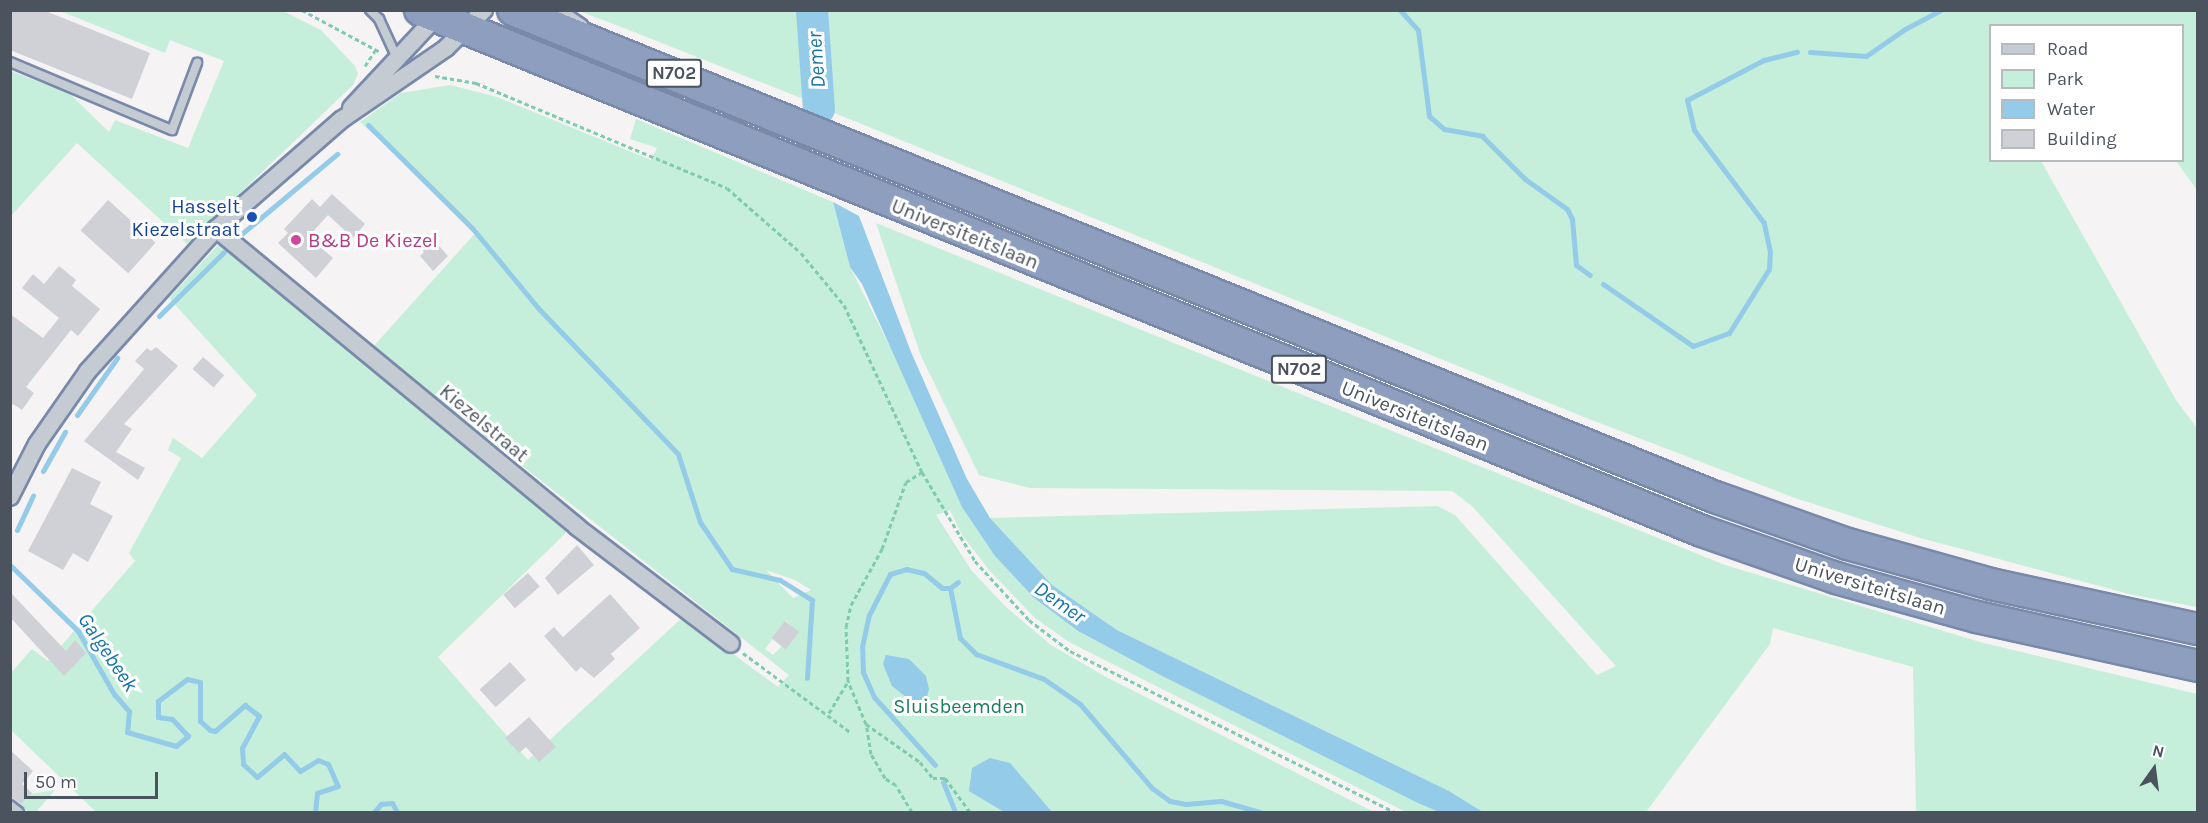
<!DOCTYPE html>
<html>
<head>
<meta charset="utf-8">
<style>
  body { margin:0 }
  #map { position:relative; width:2208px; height:823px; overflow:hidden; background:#f5f3f3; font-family:Karla,sans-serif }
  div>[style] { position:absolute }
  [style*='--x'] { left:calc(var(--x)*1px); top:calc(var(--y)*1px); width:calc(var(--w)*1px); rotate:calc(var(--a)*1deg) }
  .green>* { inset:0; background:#c5efdb }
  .water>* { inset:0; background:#94cbe9 }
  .stream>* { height:5px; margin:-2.5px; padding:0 2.5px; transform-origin:2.5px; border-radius:2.5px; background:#94cbe9 }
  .river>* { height:32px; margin:-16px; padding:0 16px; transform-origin:16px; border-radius:16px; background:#94cbe9 }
  .building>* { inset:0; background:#d0d1d6; transform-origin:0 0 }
  .path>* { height:3px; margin-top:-1.5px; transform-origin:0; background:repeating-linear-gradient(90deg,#7ecbb1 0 4.5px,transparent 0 7.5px) }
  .roads { filter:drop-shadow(2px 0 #7889aa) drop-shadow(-2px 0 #7889aa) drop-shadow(0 2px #7889aa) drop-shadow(0 -2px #7889aa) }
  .lane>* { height:8px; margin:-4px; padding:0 4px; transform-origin:4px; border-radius:4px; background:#c4cbd3 }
  .street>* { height:16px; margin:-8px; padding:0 8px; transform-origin:8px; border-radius:8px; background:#c4cbd3 }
  .highway>* { height:30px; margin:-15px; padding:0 15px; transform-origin:15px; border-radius:15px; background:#8d9ebe }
  .dots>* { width:16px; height:16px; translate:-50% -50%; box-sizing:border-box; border:3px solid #fff; border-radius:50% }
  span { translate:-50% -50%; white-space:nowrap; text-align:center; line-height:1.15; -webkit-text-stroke:6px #fff; paint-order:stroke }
  .shield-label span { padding:2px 4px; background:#fff; border:2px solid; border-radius:4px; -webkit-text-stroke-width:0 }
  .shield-label { font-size:18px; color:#4b535f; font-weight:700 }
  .transit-label { font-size:20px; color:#164399 }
  .right { translate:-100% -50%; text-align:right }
  .street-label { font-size:20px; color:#4b535f }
  .hotel-label { font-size:20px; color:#b23c85 }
  .left { translate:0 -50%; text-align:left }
  .park-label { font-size:20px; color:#1c805d }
  .water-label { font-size:21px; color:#1374aa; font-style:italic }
  .frame { position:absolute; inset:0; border:12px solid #4b535f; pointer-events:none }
  .legend { position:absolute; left:1989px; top:24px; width:195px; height:138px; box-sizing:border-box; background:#fff; border:2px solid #b7babf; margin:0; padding:8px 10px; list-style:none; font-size:18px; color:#4b535f }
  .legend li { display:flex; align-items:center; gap:12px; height:30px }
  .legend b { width:30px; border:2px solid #b7babf }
  .north { position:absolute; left:2124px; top:739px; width:60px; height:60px; -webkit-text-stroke:4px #fff; paint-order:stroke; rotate:14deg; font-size:16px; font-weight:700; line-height:24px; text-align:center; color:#4b535f }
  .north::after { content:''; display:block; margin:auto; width:21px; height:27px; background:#4b535f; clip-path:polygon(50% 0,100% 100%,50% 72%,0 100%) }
  .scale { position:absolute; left:24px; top:772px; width:134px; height:27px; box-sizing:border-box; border:3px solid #4b535f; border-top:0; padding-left:8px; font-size:18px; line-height:21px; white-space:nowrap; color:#4b535f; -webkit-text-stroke:4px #fff; paint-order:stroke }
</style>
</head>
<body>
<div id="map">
  <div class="green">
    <div style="clip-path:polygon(60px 11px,283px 11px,321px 30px,355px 66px,358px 74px,353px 85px,187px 244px,77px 143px,11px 216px,11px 71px,70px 94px,109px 132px,115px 120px,188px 148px,224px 61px,170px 40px,165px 53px)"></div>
    <div style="clip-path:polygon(579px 11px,800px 11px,806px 100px,629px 30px)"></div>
    <div style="clip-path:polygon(825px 11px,2197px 11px,2197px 190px,2176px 161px,2182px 160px,2182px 26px,1990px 26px,1990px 160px,2041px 161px,2176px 400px,2197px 428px,2197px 607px,2133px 595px,1917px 537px,1795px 498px,1584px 417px,832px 112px,834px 95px)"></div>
    <div style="clip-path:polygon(evenodd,450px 85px,497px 97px,651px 160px,657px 148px,630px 139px,636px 119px,833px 202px,850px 267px,995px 556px,1034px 598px,1078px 631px,1162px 676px,1439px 812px,1406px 812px,1069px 642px,1035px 618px,989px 570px,962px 535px,950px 510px,936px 515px,971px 570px,1007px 608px,1051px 645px,1106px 677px,1374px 812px,96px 812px,11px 730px,10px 674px,32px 649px,48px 661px,135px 561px,129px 553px,181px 458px,168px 450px,173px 438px,202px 458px,257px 395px,169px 298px,220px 243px,570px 529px,438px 657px,528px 760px,683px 617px,778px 687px,789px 675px,372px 348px,478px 230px,360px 122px,401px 93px,450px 85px,766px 570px,795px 580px,811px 590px,793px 598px,766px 570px,450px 85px,786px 620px,796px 632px,773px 655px,765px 649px,786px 620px)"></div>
    <div style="clip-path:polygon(876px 223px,1725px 565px,1980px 642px,2197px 694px,2197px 812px,1916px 812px,1913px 667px,1773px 628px,1770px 644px,1646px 812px,1483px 812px,1449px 791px,1117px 630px,1052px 585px,990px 518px,1437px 506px,1455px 515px,1597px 675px,1616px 666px,1472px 506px,1452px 491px,1030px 488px,979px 475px,921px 356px)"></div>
    <div style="clip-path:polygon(55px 790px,36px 812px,29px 812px,12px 797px)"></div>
  </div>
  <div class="water">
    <div style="clip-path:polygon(833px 202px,859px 216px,911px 352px,967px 479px,990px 518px,1052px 585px,1117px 630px,1449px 791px,1483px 812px,1439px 812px,1416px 802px,1162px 676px,1078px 631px,1034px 598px,995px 556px,962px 507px,862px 284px,850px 267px)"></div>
    <div style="clip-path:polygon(886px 655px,909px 659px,926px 676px,929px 689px,926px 701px,916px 705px,892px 686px,883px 664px)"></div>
    <div style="clip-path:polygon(990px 758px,1010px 763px,1052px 812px,1004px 812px,969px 791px,972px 768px)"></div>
  </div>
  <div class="stream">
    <div style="--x:1400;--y:10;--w:27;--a:48"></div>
    <div style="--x:1418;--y:30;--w:87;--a:82.7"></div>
    <div style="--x:1429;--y:116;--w:20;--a:41"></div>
    <div style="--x:1444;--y:129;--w:39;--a:10"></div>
    <div style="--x:1482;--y:136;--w:61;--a:45"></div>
    <div style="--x:1525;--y:179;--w:52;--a:35.5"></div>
    <div style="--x:1567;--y:209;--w:11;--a:63"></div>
    <div style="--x:1572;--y:219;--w:46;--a:85"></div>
    <div style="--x:1576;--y:265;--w:17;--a:36"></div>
    <div style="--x:1810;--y:52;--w:56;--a:4.1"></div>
    <div style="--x:1866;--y:56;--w:47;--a:-34.7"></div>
    <div style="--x:1905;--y:29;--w:41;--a:-27.8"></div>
    <div style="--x:368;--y:125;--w:148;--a:44.7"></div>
    <div style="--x:473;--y:229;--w:104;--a:50.5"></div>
    <div style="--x:539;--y:309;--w:201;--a:46.2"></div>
    <div style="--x:678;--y:454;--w:71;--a:72.1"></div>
    <div style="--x:700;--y:522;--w:57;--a:55.8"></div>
    <div style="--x:732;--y:569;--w:49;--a:12.9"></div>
    <div style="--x:780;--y:580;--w:38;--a:32"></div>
    <div style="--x:812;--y:600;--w:78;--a:93.7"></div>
    <div style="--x:239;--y:236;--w:128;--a:-39.9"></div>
    <div style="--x:1603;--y:284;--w:109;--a:34.6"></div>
    <div style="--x:1693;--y:346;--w:38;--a:-20"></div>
    <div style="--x:1729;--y:333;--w:75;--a:-58"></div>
    <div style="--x:1769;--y:269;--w:17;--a:-87"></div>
    <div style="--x:1770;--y:252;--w:30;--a:-102"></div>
    <div style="--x:1764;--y:223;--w:116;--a:-127"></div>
    <div style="--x:1694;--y:130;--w:31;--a:-103"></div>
    <div style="--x:1687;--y:100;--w:87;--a:-27.5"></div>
    <div style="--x:1764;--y:60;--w:34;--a:-14"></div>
    <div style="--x:159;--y:316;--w:91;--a:-44.6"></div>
    <div style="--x:77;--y:415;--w:70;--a:-54.9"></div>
    <div style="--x:43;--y:471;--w:45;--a:-60.6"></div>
    <div style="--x:17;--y:530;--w:38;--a:-65"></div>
    <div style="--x:10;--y:565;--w:95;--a:44.1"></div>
    <div style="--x:78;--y:631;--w:73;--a:60.3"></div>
    <div style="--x:114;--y:694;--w:23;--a:49"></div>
    <div style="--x:129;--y:711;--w:21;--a:95"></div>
    <div style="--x:127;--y:732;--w:51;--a:15.9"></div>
    <div style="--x:176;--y:746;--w:16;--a:-40"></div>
    <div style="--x:188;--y:736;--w:23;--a:-133"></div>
    <div style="--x:172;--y:719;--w:14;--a:-172"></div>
    <div style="--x:158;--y:717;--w:16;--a:-90"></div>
    <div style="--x:158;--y:701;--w:36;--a:-37"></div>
    <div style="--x:187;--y:679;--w:13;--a:13"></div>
    <div style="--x:200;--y:682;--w:39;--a:90"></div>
    <div style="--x:200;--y:721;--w:13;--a:42"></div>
    <div style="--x:210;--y:730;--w:5;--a:11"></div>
    <div style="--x:215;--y:731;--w:40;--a:-41"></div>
    <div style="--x:245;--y:705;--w:18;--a:38"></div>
    <div style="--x:259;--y:716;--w:36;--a:118"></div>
    <div style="--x:242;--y:748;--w:16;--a:86"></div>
    <div style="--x:243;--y:764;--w:19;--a:43"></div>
    <div style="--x:257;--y:777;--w:35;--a:-40"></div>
    <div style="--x:284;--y:754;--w:23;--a:47"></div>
    <div style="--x:300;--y:771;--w:21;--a:-31"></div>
    <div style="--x:318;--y:760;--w:11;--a:22"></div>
    <div style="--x:328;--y:764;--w:24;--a:66"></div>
    <div style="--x:338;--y:786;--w:22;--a:162"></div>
    <div style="--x:317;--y:793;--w:19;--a:96"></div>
    <div style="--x:950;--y:588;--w:51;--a:78.7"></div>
    <div style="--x:960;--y:638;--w:23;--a:45"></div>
    <div style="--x:976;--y:654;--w:72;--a:20.2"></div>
    <div style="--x:1044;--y:679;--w:44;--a:34.8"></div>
    <div style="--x:1080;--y:704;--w:111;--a:49.4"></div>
    <div style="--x:1152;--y:788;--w:22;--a:36"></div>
    <div style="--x:1170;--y:801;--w:16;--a:11"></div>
    <div style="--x:1186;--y:804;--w:35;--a:-5"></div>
    <div style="--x:1221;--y:801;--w:41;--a:15.8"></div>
    <div style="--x:935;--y:765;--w:91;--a:-131.9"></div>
    <div style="--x:874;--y:697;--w:27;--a:-114"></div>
    <div style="--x:863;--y:672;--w:25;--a:-92"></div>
    <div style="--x:862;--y:647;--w:33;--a:-78"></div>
    <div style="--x:869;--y:615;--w:46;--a:-62.9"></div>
    <div style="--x:890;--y:574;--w:17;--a:-17"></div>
    <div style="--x:906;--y:569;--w:18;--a:13"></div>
    <div style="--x:924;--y:573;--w:23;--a:40"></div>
    <div style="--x:942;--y:588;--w:8;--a:0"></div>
    <div style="--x:950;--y:588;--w:10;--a:-37"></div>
    <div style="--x:943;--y:782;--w:32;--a:68"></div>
    <div style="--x:374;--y:812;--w:11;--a:-49"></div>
    <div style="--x:381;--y:804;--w:11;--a:-5"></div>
    <div style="--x:392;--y:803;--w:10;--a:61"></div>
  </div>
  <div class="river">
    <div style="--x:812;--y:10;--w:99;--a:86"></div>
  </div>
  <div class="building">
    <div style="clip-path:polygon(10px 10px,43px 10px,150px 53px,132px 99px,10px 50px)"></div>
    <div style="clip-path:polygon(332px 194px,365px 224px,353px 238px,328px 215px,308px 237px,333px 258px,316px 278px,278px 243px,288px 233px,284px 229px,312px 199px,320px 207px)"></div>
    <div style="left:108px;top:200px;width:64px;height:41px;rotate:42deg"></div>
    <div style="clip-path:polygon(428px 233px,448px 256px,433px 271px,420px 256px,424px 252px,416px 243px)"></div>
    <div style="clip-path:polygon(59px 266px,76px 280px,72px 286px,100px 309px,78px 336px,71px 330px,26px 387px,34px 393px,22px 410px,13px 404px,10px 407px,10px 314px,43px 338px,59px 318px,22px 288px,33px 274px,44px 284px)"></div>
    <div style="clip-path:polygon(156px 347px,178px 366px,124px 424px,132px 429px,116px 452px,145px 468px,138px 480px,84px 441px,144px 369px,135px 361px,147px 348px,151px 351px)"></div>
    <div style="left:203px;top:357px;width:28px;height:16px;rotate:41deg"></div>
    <div style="clip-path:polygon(72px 468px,101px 482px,90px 504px,113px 516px,88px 562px,73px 553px,63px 570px,28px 551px)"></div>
    <div style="clip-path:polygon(577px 545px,594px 565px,558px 595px,545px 578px)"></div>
    <div style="left:528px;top:573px;width:18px;height:33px;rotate:49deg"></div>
    <div style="clip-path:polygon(10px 592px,66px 651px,75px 640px,86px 653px,64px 676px,10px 617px)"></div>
    <div style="clip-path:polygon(610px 594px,640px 628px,611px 654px,615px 659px,594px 678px,581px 667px,576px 672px,544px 636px,554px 627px,563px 637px)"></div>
    <div style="left:785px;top:621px;width:18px;height:22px;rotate:38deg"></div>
    <div style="left:510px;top:662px;width:24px;height:41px;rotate:48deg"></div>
    <div style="clip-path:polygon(529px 717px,556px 747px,539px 762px,526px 747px,519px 753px,505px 738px)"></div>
    <div style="clip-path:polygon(10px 750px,33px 771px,22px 784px,32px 793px,21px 804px,10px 796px)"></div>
  </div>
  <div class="path">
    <div style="--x:302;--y:10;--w:89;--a:28.3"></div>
    <div style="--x:365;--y:66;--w:20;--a:-57"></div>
    <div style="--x:435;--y:76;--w:42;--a:9.7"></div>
    <div style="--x:476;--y:83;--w:272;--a:22.7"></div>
    <div style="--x:727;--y:188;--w:98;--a:41.3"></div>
    <div style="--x:801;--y:253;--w:67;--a:50.4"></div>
    <div style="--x:844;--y:305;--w:184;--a:65"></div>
    <div style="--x:922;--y:472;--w:104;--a:59.2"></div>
    <div style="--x:975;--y:561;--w:80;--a:47.5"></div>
    <div style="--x:1029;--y:620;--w:51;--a:37.1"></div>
    <div style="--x:1070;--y:651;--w:362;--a:26.4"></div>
    <div style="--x:743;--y:653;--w:133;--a:36.4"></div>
    <div style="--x:829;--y:713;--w:37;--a:-59"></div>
    <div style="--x:866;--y:724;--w:66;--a:35.1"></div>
    <div style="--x:920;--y:762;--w:21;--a:51"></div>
    <div style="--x:933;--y:778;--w:12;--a:0"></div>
    <div style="--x:945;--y:778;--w:42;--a:53.7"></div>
    <div style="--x:912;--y:812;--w:31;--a:-121"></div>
    <div style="--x:896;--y:785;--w:13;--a:-148"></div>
    <div style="--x:885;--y:778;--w:28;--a:-120"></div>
    <div style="--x:871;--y:754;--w:30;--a:-99"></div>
    <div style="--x:866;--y:724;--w:47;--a:-112.7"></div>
    <div style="--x:848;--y:681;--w:54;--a:-92.1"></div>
    <div style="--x:846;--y:627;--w:23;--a:-77"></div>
    <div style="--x:851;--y:605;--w:64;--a:-61"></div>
    <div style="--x:882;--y:549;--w:71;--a:-70.3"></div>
    <div style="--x:906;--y:482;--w:19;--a:-32"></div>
  </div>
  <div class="roads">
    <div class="lane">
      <div style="--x:370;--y:10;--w:13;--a:45"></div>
      <div style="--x:379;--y:19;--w:41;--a:65.3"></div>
      <div style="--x:562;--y:10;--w:25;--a:34"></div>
      <div style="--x:10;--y:62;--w:176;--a:22.8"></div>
      <div style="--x:172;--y:130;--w:72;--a:-69.5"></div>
      <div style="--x:10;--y:805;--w:11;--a:38"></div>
    </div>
    <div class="street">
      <div style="--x:351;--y:108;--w:130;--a:-46.9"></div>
      <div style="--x:216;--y:229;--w:468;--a:39.5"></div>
      <div style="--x:577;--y:527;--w:193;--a:37.2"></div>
      <div style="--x:10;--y:497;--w:59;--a:-63"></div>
      <div style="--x:37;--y:444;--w:89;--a:-55.1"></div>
      <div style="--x:88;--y:371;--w:191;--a:-48"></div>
      <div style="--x:216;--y:229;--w:166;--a:-41.1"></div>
      <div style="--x:341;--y:120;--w:127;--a:-34.4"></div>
      <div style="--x:446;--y:48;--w:54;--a:-45"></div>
    </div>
    <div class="highway">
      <div style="--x:420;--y:10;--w:1384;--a:22.12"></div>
      <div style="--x:1702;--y:531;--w:142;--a:19.3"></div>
      <div style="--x:1836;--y:578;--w:146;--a:15.5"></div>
      <div style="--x:1977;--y:617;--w:226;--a:12.5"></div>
      <div style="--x:513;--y:10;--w:1297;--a:22.06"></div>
      <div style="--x:1715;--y:497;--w:141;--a:19.5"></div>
      <div style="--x:1848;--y:544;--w:148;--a:15.6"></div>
      <div style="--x:1991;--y:584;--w:212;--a:12.3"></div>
    </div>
  </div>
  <div class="dots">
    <div style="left:252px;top:217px;background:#1a4fb4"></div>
    <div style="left:296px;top:240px;background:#d1479c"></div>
  </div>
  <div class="shield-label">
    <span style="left:674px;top:73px">N702</span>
    <span style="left:1299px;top:369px">N702</span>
  </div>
  <div class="transit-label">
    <span class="right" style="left:240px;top:218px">Hasselt<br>Kiezelstraat</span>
  </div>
  <div class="street-label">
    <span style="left:965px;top:234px;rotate:22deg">Universiteitslaan</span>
    <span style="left:1415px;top:416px;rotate:22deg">Universiteitslaan</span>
    <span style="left:484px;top:423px;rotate:40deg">Kiezelstraat</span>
    <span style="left:1870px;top:586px;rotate:17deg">Universiteitslaan</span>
  </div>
  <div class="hotel-label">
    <span class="left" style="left:308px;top:240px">B&amp;B De Kiezel</span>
  </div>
  <div class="park-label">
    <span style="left:959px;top:706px">Sluisbeemden</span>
  </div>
  <div class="water-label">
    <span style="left:816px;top:60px;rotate:-94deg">Demer</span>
    <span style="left:1060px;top:602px;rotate:35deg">Demer</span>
    <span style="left:108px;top:652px;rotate:56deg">Galgebeek</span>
  </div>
  <div class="frame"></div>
  <ul class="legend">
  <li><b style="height:8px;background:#c4cbd3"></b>Road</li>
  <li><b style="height:16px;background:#c5efdb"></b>Park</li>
  <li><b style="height:16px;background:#94cbe9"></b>Water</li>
  <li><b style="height:16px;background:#d0d1d6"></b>Building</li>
  </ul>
  <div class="north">N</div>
  <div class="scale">50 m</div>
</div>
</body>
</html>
